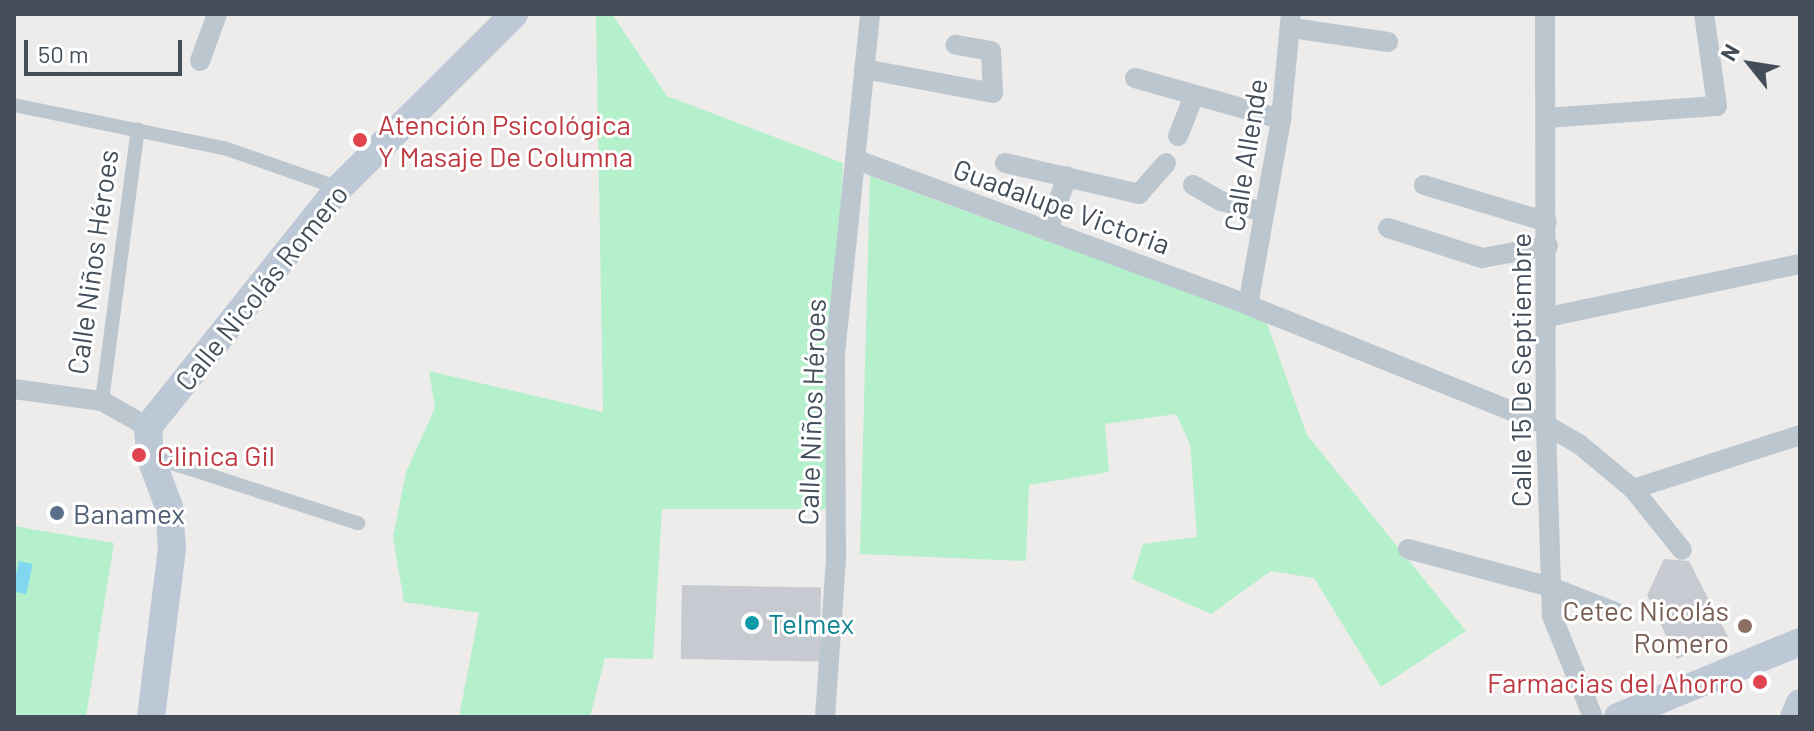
<!DOCTYPE html>
<html>
<head>
<meta charset="utf-8">
<style>
  body { margin:0 }
  #map { position:relative; width:1814px; height:731px; overflow:hidden; background:#eeebeb; font-family:Barlow,sans-serif }
  div>[style] { position:absolute }
  [style*='--x'] { left:calc(var(--x)*1px); top:calc(var(--y)*1px); width:calc(var(--w)*1px); rotate:calc(var(--a)*1deg) }
  .green>* { inset:0; background:#b5f0cd }
  .water>* { inset:0; background:#80d7ef; transform-origin:0 0 }
  .building>* { inset:0; background:#c8cad1; transform-origin:0 0 }
  .pedestrian>* { height:14px; margin:-7px; padding:0 7px; transform-origin:7px; border-radius:7px; background:#bbc6cf }
  .minor>* { height:20px; margin:-10px; padding:0 10px; transform-origin:10px; border-radius:10px; background:#bbc6cf }
  .secondary>* { height:28px; margin:-14px; padding:0 14px; transform-origin:14px; border-radius:14px; background:#bcc8d6 }
  .dots>* { width:22px; height:22px; translate:-50% -50%; box-sizing:border-box; border:4px solid #fff; border-radius:50% }
  span { translate:-50% -50%; white-space:nowrap; text-align:center; line-height:1.15; -webkit-text-stroke:6px #fff; paint-order:stroke }
  .health-label { font-size:28px; color:#be3a42 }
  .left { translate:0 -50%; text-align:left }
  .right { translate:-100% -50%; text-align:right }
  .street-label { font-size:28px; color:#434e59 }
  .service-label { font-size:28px; color:#4e5e75 }
  .education-label { font-size:28px; color:#785e54 }
  .culture-label { font-size:28px; color:#0d838f }
  .frame { position:absolute; inset:0; border:16px solid #434e59; pointer-events:none }
  .north { position:absolute; left:1710px; top:24px; width:80px; height:80px; -webkit-text-stroke:6px #fff; paint-order:stroke; rotate:300deg; font-size:22px; font-weight:700; line-height:32px; text-align:center; color:#434e59 }
  .north::after { content:''; display:block; margin:auto; width:28px; height:36px; background:#434e59; clip-path:polygon(50% 0,100% 100%,50% 72%,0 100%) }
  .scale { position:absolute; left:24px; top:40px; width:158px; height:36px; box-sizing:border-box; border:4px solid #434e59; border-top:0; padding-left:10px; font-size:24px; line-height:28px; white-space:nowrap; color:#434e59; -webkit-text-stroke:6px #fff; paint-order:stroke }
</style>
</head>
<body>
<div id="map">
  <div class="green">
    <div style="clip-path:polygon(596px 14px,612px 14px,667px 96px,843px 163px,826px 509px,662px 509px,653px 659px,605px 658px,590px 717px,459px 717px,479px 613px,404px 602px,393px 537px,406px 472px,435px 408px,429px 371px,603px 412px)"></div>
    <div style="clip-path:polygon(870px 176px,1266px 321px,1307px 435px,1466px 631px,1381px 687px,1314px 578px,1271px 571px,1211px 614px,1132px 579px,1143px 544px,1197px 537px,1190px 444px,1176px 414px,1105px 424px,1109px 472px,1029px 485px,1026px 561px,860px 554px)"></div>
    <div style="clip-path:polygon(14px 526px,114px 543px,86px 717px,14px 717px)"></div>
  </div>
  <div class="water">
    <div style="left:19px;top:561px;width:14px;height:31px;rotate:12deg"></div>
  </div>
  <div class="building">
    <div style="clip-path:polygon(1664px 559px,1689px 561px,1728px 637px,1677px 659px,1647px 595px)"></div>
    <div style="left:682px;top:585px;width:139px;height:74px;rotate:1deg"></div>
  </div>
  <div class="pedestrian">
    <div style="--x:14;--y:105;--w:214;--a:11.6"></div>
    <div style="--x:224;--y:148;--w:122;--a:19.2"></div>
    <div style="--x:102;--y:401;--w:274;--a:-82.5"></div>
    <div style="--x:150;--y:456;--w:219;--a:17.9"></div>
  </div>
  <div class="minor">
    <div style="--x:1545;--y:14;--w:411;--a:89.9"></div>
    <div style="--x:1546;--y:425;--w:191;--a:88.2"></div>
    <div style="--x:1552;--y:616;--w:109;--a:67.9"></div>
    <div style="--x:1292;--y:28;--w:97;--a:8.3"></div>
    <div style="--x:200;--y:61;--w:50;--a:-70.1"></div>
    <div style="--x:864;--y:69;--w:131;--a:10.5"></div>
    <div style="--x:993;--y:93;--w:42;--a:-92.7"></div>
    <div style="--x:991;--y:51;--w:36;--a:-170"></div>
    <div style="--x:1135;--y:78;--w:152;--a:15.7"></div>
    <div style="--x:1546;--y:118;--w:171;--a:-4"></div>
    <div style="--x:1717;--y:106;--w:93;--a:-98"></div>
    <div style="--x:1178;--y:136;--w:43;--a:-68.2"></div>
    <div style="--x:857;--y:160;--w:417;--a:20.3"></div>
    <div style="--x:1248;--y:305;--w:321;--a:21.9"></div>
    <div style="--x:1546;--y:425;--w:38;--a:30"></div>
    <div style="--x:1579;--y:444;--w:70;--a:39.8"></div>
    <div style="--x:1633;--y:489;--w:78;--a:51.2"></div>
    <div style="--x:1005;--y:163;--w:138;--a:13"></div>
    <div style="--x:1139;--y:194;--w:41;--a:-48.9"></div>
    <div style="--x:1193;--y:185;--w:32;--a:30"></div>
    <div style="--x:1221;--y:201;--w:44;--a:14.3"></div>
    <div style="--x:1424;--y:185;--w:128;--a:16.7"></div>
    <div style="--x:1388;--y:228;--w:99;--a:17.7"></div>
    <div style="--x:1482;--y:258;--w:67;--a:-10.3"></div>
    <div style="--x:1048;--y:231;--w:58;--a:-70.9"></div>
    <div style="--x:1248;--y:305;--w:189;--a:-79.9"></div>
    <div style="--x:1281;--y:119;--w:105;--a:-84.6"></div>
    <div style="--x:1548;--y:317;--w:258;--a:-11.9"></div>
    <div style="--x:14;--y:389;--w:89;--a:7.8"></div>
    <div style="--x:102;--y:401;--w:53;--a:29.5"></div>
    <div style="--x:1633;--y:489;--w:176;--a:-17.9"></div>
    <div style="--x:1408;--y:549;--w:148;--a:14.9"></div>
    <div style="--x:1551;--y:587;--w:69;--a:21.3"></div>
    <div style="--x:825;--y:717;--w:159;--a:-86"></div>
    <div style="--x:836;--y:558;--w:204;--a:-90.3"></div>
    <div style="--x:835;--y:354;--w:342;--a:-84.1"></div>
  </div>
  <div class="secondary">
    <div style="--x:151;--y:717;--w:170;--a:-82.9"></div>
    <div style="--x:172;--y:548;--w:41;--a:-94.2"></div>
    <div style="--x:169;--y:507;--w:54;--a:-110.4"></div>
    <div style="--x:150;--y:456;--w:29;--a:-94"></div>
    <div style="--x:148;--y:427;--w:306;--a:-51.4"></div>
    <div style="--x:339;--y:188;--w:247;--a:-44.8"></div>
    <div style="--x:1618;--y:717;--w:197;--a:-22.4"></div>
    <div style="--x:1794;--y:717;--w:15;--a:-67"></div>
  </div>
  <div class="dots">
    <div style="left:360px;top:140px;background:#e0444e"></div>
    <div style="left:139px;top:455px;background:#e0444e"></div>
    <div style="left:57px;top:513px;background:#5c6f8a"></div>
    <div style="left:752px;top:623px;background:#0f9aa8"></div>
    <div style="left:1745px;top:626px;background:#8d6e63"></div>
    <div style="left:1760px;top:682px;background:#e0444e"></div>
  </div>
  <div class="health-label">
    <span class="left" style="left:378px;top:140px">Atención Psicológica<br>Y Masaje De Columna</span>
    <span class="left" style="left:157px;top:455px">Clinica Gil</span>
    <span class="right" style="left:1744px;top:682px">Farmacias del Ahorro</span>
  </div>
  <div class="street-label">
    <span style="left:1245px;top:155px;rotate:-81deg">Calle Allende</span>
    <span style="left:1062px;top:206px;rotate:20deg">Guadalupe Victoria</span>
    <span style="left:92px;top:262px;rotate:-82deg">Calle Niños Héroes</span>
    <span style="left:261px;top:287px;rotate:-51deg">Calle Nicolás Romero</span>
    <span style="left:1520px;top:370px;rotate:-90deg">Calle 15 De Septiembre</span>
    <span style="left:811px;top:412px;rotate:-88deg">Calle Niños Héroes</span>
  </div>
  <div class="service-label">
    <span class="left" style="left:73px;top:513px">Banamex</span>
  </div>
  <div class="education-label">
    <span class="right" style="left:1729px;top:626px">Cetec Nicolás<br>Romero</span>
  </div>
  <div class="culture-label">
    <span class="left" style="left:768px;top:623px">Telmex</span>
  </div>
  <div class="frame"></div>
  <div class="north">N</div>
  <div class="scale">50 m</div>
</div>
</body>
</html>
